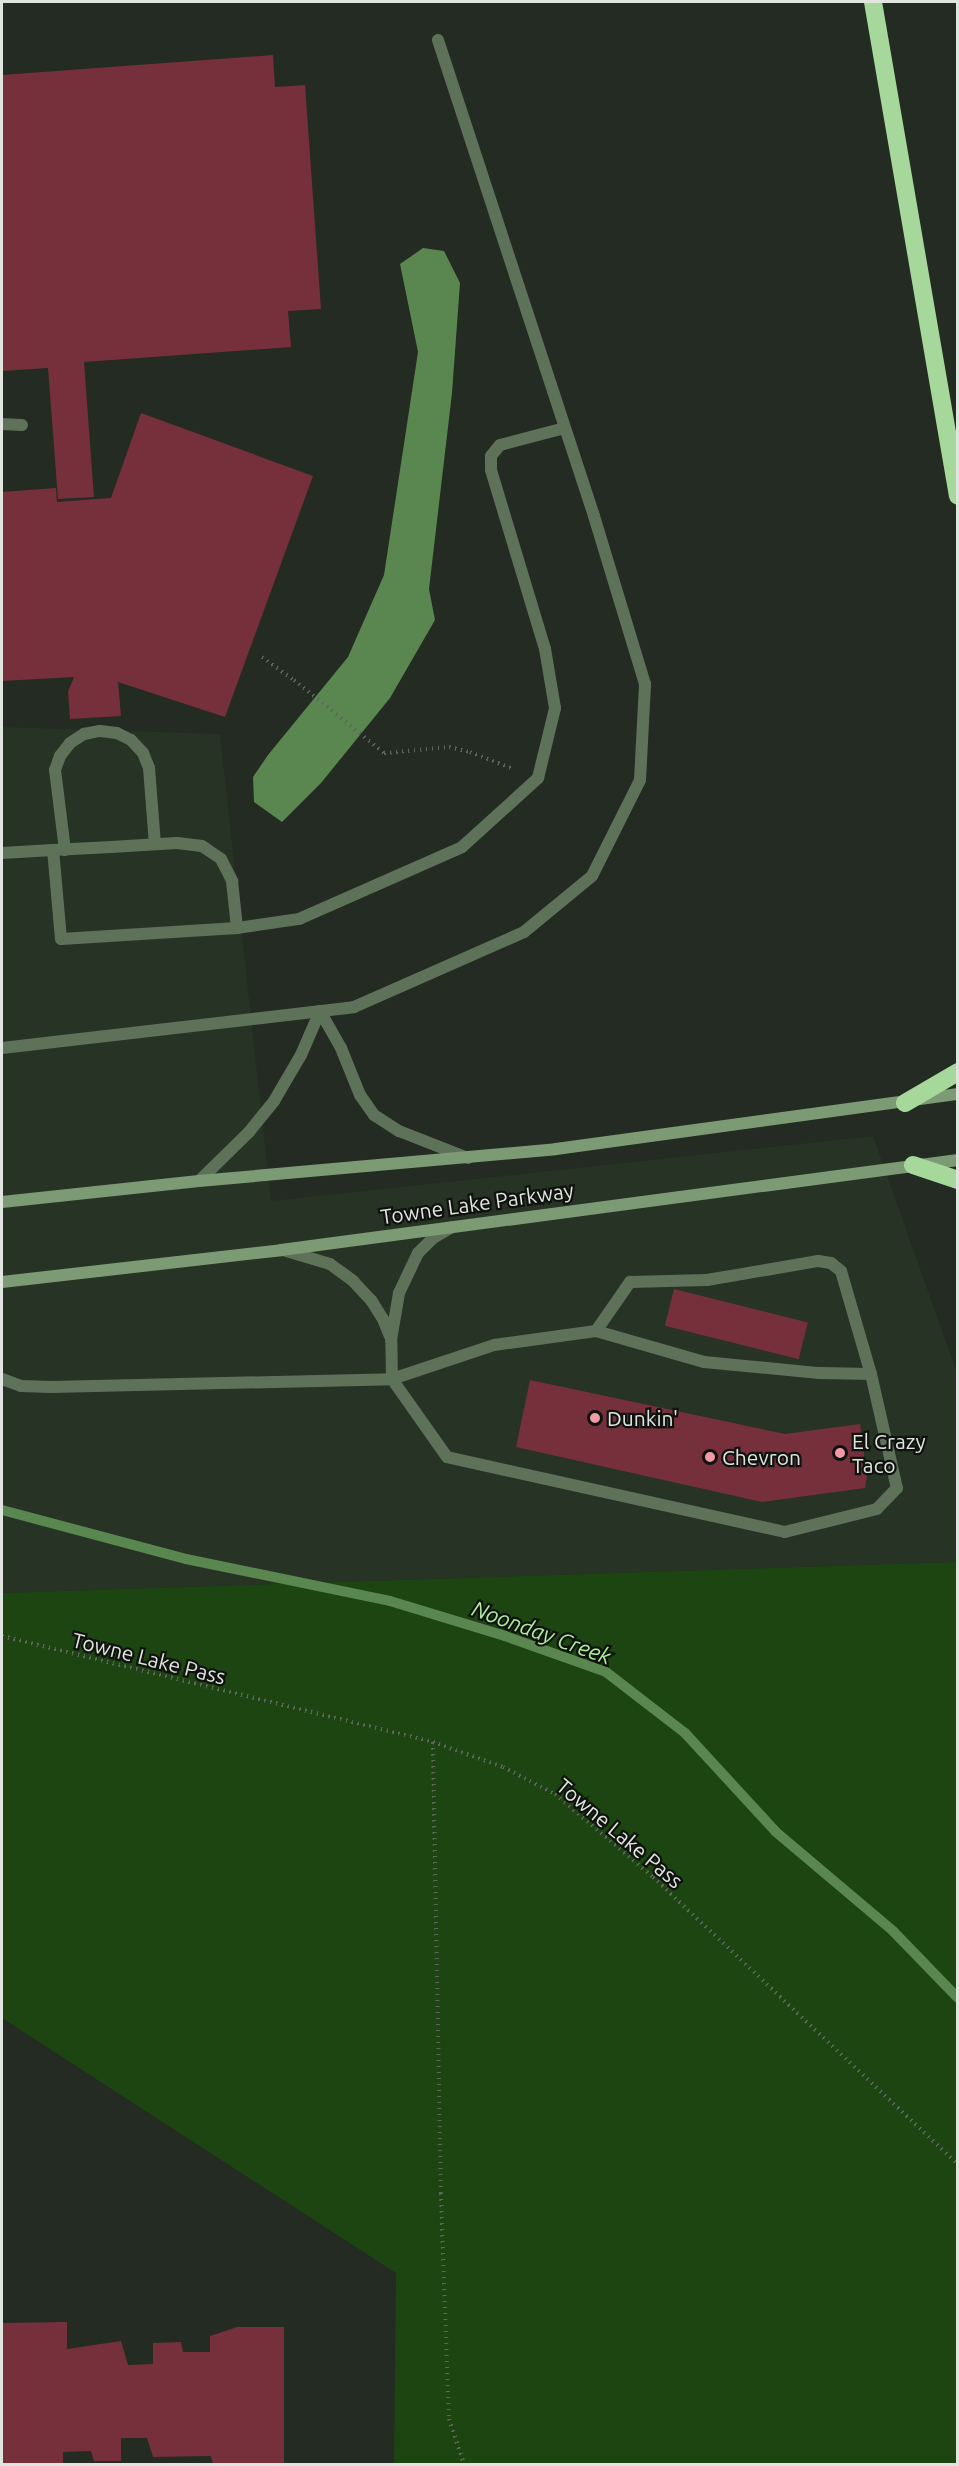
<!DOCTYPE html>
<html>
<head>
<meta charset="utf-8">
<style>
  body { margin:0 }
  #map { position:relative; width:959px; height:2466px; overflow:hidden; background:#232b22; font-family:Ubuntu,sans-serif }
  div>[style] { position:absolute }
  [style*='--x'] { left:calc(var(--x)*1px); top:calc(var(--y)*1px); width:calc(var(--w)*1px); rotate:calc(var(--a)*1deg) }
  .built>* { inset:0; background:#273324 }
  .green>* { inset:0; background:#1d4512 }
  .water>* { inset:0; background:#5a874f }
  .stream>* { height:10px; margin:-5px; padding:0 5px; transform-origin:5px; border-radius:5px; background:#5a874f }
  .building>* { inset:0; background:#75303c; transform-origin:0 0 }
  .path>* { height:4px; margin-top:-2px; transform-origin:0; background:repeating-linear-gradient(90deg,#5e655d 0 1.5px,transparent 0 6px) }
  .service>* { height:12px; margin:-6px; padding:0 6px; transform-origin:6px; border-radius:6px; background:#5e725a }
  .secondary>* { height:12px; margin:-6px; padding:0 6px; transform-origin:6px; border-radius:6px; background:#7c9b74 }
  .motorway>* { height:18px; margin:-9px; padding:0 9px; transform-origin:9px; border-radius:9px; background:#a7d89b }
  .dots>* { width:16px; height:16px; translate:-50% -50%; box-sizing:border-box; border:3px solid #0f120e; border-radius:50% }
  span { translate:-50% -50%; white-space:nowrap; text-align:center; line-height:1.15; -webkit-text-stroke:4.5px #0f120e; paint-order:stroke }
  .street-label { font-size:21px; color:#e0e5df }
  .poi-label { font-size:21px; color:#e0e5df }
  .left { translate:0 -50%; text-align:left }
  .water-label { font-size:22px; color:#abec9b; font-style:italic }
  .frame { position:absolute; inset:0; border:3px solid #e0e5df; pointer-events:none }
</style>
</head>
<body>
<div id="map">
  <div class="built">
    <div style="clip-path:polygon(2px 727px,220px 734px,271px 1201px,873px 1136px,957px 1373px,957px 1562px,2px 1593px)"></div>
  </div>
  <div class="green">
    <div style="clip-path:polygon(957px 1562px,957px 2464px,394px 2464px,396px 2273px,2px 2018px,2px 1593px)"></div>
  </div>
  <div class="water">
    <div style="clip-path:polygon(423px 248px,444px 251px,460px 283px,452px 393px,429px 589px,435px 620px,390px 698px,321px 783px,282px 822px,254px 802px,253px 777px,268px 755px,348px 657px,384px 575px,418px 352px,400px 264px)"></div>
  </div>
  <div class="stream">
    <div style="--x:2;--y:1510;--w:190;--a:14.9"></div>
    <div style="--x:186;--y:1559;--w:208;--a:11.6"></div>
    <div style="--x:390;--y:1601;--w:120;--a:16.9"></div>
    <div style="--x:505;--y:1636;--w:107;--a:19.6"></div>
    <div style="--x:606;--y:1672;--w:100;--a:37.7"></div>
    <div style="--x:685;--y:1733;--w:134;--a:47.4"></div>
    <div style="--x:776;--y:1832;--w:153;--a:40.2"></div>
    <div style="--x:893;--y:1931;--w:93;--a:45.9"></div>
  </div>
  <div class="building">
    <div style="clip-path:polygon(273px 55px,275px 87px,305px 85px,321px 309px,288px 311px,291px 347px,84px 362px,94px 497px,58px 499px,48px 368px,2px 371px,2px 75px)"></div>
    <div style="clip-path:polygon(141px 413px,313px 476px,225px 717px,118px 682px,121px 716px,70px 719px,68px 692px,74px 677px,2px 681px,2px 492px,56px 488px,57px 502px,111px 498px)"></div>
    <div style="left:674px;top:1289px;width:138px;height:38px;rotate:14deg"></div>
    <div style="clip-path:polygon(530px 1380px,785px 1434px,860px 1424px,867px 1476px,865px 1488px,762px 1502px,516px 1447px)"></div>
    <div style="clip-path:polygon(67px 2322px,67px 2349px,121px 2341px,128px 2365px,153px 2364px,153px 2343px,181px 2342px,183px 2352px,210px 2352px,210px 2336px,237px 2327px,284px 2327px,284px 2464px,213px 2464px,211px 2456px,153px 2457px,147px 2438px,121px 2438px,121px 2461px,94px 2461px,91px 2451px,63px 2452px,63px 2464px,2px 2464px,2px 2323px)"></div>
  </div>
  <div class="path">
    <div style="--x:262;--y:657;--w:39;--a:36"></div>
    <div style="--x:294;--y:680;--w:116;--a:39"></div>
    <div style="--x:384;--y:753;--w:65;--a:-5.3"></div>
    <div style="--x:449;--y:747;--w:22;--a:13"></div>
    <div style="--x:470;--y:752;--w:44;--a:21.3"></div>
    <div style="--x:2;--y:1636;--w:444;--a:13.8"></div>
    <div style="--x:433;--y:1742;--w:74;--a:19.7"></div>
    <div style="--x:503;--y:1767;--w:59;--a:27.4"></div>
    <div style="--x:555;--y:1794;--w:128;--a:40.3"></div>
    <div style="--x:653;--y:1877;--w:419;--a:43.3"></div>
    <div style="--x:433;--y:1742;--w:451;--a:89"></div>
    <div style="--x:441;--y:2193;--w:226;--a:88"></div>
    <div style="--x:449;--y:2419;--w:47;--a:71.6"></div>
  </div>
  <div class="service">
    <div style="--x:2;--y:424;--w:20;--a:3"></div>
    <div style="--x:65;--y:850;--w:81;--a:-97.1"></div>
    <div style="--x:55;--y:770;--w:15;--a:-70"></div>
    <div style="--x:60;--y:756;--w:16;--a:-52"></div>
    <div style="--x:70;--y:743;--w:17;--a:-33"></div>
    <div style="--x:84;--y:734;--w:16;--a:-11"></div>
    <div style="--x:100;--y:731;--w:17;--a:7"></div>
    <div style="--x:117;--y:733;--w:16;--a:27"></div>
    <div style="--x:131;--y:740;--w:18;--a:47"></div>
    <div style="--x:143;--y:753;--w:16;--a:68"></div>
    <div style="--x:149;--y:768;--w:76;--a:85.5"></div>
    <div style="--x:2;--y:853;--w:51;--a:-3.4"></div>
    <div style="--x:53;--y:850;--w:58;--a:-3"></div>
    <div style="--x:111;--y:847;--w:66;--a:-3.5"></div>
    <div style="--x:177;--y:843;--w:25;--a:7"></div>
    <div style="--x:202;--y:846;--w:23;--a:34"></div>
    <div style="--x:221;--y:859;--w:25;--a:63"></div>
    <div style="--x:232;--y:881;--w:47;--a:83.9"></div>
    <div style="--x:237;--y:928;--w:176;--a:176.4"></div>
    <div style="--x:61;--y:939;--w:89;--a:-95.1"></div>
    <div style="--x:237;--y:928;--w:63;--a:-8.3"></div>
    <div style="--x:299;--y:919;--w:178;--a:-23.8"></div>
    <div style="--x:462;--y:847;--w:103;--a:-42.2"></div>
    <div style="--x:538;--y:778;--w:72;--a:-76.3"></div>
    <div style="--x:555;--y:708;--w:60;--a:-99.6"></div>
    <div style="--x:545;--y:649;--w:187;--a:-106.8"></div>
    <div style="--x:491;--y:470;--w:14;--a:-90"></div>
    <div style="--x:491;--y:456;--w:14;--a:-51"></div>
    <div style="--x:500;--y:445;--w:67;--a:-14.7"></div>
    <div style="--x:320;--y:1011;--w:43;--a:60.4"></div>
    <div style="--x:341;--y:1048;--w:51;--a:68"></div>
    <div style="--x:360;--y:1095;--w:24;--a:55"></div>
    <div style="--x:374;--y:1115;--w:30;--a:33"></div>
    <div style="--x:399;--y:1131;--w:74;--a:21.4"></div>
    <div style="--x:2;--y:1048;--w:354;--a:-6.6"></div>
    <div style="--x:354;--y:1007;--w:186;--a:-23.8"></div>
    <div style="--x:524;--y:932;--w:88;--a:-39.5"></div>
    <div style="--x:592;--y:876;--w:107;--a:-63.4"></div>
    <div style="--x:640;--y:780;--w:96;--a:-87"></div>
    <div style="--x:645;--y:684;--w:176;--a:-106.9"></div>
    <div style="--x:594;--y:516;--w:501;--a:-108.15"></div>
    <div style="--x:199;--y:1181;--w:70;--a:-44.4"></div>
    <div style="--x:249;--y:1132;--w:40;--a:-51"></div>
    <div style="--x:274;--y:1101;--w:53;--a:-59.6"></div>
    <div style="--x:301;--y:1055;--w:48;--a:-66.6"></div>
    <div style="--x:283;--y:1250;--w:49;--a:16.6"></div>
    <div style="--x:330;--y:1264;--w:29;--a:36"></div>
    <div style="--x:353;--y:1281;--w:26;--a:47"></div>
    <div style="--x:371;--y:1300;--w:22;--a:58"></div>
    <div style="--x:383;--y:1319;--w:18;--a:68"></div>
    <div style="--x:596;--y:1331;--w:60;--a:-55.2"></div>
    <div style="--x:630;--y:1282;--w:77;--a:-1.5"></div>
    <div style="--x:707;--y:1280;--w:113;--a:-9.7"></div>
    <div style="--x:818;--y:1261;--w:13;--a:9"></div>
    <div style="--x:831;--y:1263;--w:13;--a:39"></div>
    <div style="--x:841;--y:1271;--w:107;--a:73.8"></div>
    <div style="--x:871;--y:1374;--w:117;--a:77.2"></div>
    <div style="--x:897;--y:1488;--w:29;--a:134"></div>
    <div style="--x:877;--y:1509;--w:95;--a:166"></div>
    <div style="--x:785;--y:1532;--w:346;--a:-167.5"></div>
    <div style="--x:447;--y:1457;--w:95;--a:-125.2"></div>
    <div style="--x:392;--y:1379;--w:108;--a:-18.4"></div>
    <div style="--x:494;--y:1345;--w:103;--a:-7.8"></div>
    <div style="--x:596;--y:1331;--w:112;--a:16"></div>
    <div style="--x:704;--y:1362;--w:116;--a:5.5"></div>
    <div style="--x:819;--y:1373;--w:52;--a:1.1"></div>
    <div style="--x:2;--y:1379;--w:20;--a:20"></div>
    <div style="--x:21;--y:1386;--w:30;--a:2"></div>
    <div style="--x:51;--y:1387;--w:341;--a:-1.3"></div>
    <div style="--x:392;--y:1379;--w:39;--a:-91"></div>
    <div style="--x:391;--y:1340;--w:48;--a:-80.3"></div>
    <div style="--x:399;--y:1293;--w:44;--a:-64.6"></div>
    <div style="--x:418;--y:1253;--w:21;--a:-45"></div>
    <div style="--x:433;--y:1238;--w:22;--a:-30"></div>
  </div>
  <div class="secondary">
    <div style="--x:2;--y:1202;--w:198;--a:-6.1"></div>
    <div style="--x:199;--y:1181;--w:358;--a:-5.1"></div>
    <div style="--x:556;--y:1149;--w:406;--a:-7.8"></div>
    <div style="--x:2;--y:1282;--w:281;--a:-6.5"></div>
    <div style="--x:281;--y:1250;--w:683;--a:-7.57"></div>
  </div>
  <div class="motorway">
    <div style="--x:873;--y:2;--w:501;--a:80.24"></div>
    <div style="--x:905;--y:1103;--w:61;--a:-30.3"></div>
    <div style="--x:913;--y:1165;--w:47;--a:18.4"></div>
  </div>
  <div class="dots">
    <div style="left:595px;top:1418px;background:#f49aa5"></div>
    <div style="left:840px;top:1453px;background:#f49aa5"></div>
    <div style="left:710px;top:1457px;background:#f49aa5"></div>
  </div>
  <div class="street-label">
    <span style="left:477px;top:1203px;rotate:-8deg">Towne Lake Parkway</span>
    <span style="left:149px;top:1658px;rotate:14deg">Towne Lake Pass</span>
    <span style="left:620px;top:1833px;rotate:40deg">Towne Lake Pass</span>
  </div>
  <div class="poi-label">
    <span class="left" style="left:607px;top:1418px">Dunkin'</span>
    <span class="left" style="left:852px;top:1453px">El Crazy<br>Taco</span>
    <span class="left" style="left:722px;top:1457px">Chevron</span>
  </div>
  <div class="water-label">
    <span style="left:542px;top:1632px;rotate:20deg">Noonday Creek</span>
  </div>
  <div class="frame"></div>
</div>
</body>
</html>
